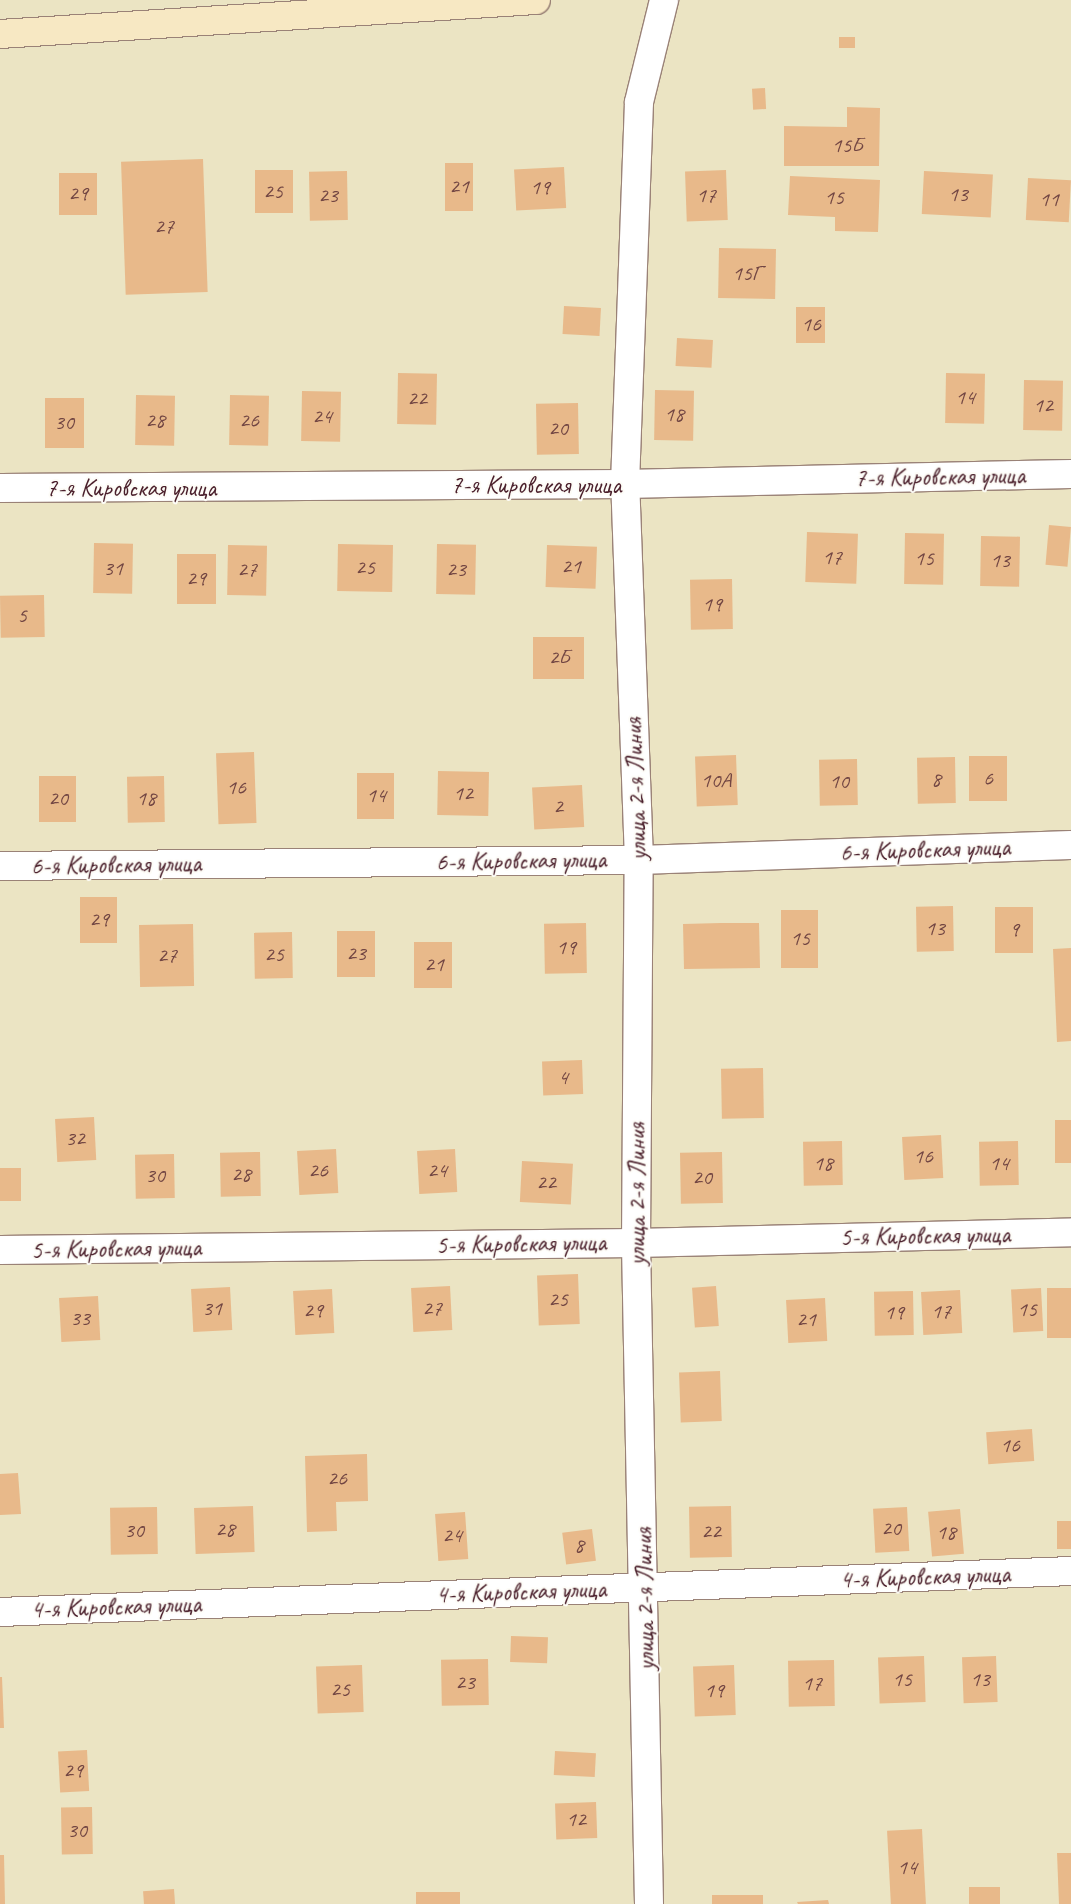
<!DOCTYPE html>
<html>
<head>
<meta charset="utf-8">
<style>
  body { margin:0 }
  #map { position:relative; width:1071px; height:1904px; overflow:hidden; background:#ebe4c3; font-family:Caveat,sans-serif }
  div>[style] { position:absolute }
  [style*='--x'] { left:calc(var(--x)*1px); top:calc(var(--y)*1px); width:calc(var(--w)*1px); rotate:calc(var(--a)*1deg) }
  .building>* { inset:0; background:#e8b98a; transform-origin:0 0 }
  .roads { filter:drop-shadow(1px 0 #9a8277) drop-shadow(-1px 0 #9a8277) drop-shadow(0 1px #9a8277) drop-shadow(0 -1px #9a8277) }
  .minor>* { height:28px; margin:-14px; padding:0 14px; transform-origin:14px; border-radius:14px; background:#fff }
  .secondary>* { height:28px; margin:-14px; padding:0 14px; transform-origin:14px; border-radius:14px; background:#f7e8c3 }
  span { translate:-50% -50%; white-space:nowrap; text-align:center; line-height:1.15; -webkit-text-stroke:4px #fdfcf7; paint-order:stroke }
  .number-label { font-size:22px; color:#724643 }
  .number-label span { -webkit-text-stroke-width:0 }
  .street-label { font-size:25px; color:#4a1f2b }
</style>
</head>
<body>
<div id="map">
  <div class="building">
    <div style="left:839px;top:37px;width:16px;height:11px"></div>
    <div style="left:765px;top:88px;width:21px;height:13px;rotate:87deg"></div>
    <div style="clip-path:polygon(847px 107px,880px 108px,879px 166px,784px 166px,784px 126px,847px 127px)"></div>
    <div style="left:203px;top:159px;width:133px;height:82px;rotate:88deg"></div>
    <div style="left:445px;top:163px;width:28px;height:48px"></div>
    <div style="left:564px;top:167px;width:41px;height:50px;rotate:87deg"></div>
    <div style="left:255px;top:170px;width:38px;height:43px"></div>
    <div style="left:726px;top:170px;width:50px;height:41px;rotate:88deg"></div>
    <div style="left:347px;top:171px;width:49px;height:38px;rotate:89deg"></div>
    <div style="left:924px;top:171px;width:69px;height:43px;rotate:3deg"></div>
    <div style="left:59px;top:173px;width:38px;height:42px"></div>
    <div style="clip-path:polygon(790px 176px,880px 180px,878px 232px,835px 231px,835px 217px,788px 215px)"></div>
    <div style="left:1028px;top:178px;width:43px;height:42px;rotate:3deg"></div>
    <div style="left:719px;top:248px;width:57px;height:50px;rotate:1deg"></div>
    <div style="left:564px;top:306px;width:37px;height:28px;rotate:3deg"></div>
    <div style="left:825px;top:307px;width:36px;height:29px;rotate:90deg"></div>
    <div style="left:677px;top:338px;width:36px;height:28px;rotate:3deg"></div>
    <div style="left:398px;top:373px;width:39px;height:51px;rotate:1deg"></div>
    <div style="left:946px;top:373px;width:39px;height:50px;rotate:1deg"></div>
    <div style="left:1024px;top:380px;width:39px;height:50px;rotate:1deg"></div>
    <div style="left:655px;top:390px;width:39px;height:50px;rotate:1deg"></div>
    <div style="left:302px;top:391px;width:39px;height:50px;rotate:1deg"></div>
    <div style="left:136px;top:395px;width:39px;height:50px;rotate:1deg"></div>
    <div style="left:230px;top:395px;width:39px;height:50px;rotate:1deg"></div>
    <div style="left:45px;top:398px;width:39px;height:50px"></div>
    <div style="left:578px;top:403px;width:51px;height:42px;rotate:89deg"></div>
    <div style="left:1049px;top:525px;width:22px;height:40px;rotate:5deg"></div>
    <div style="left:807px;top:532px;width:51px;height:50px;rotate:2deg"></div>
    <div style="left:905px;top:533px;width:39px;height:51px;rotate:1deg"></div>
    <div style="left:981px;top:536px;width:39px;height:50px;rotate:1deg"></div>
    <div style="left:94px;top:543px;width:39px;height:50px;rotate:1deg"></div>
    <div style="left:338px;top:544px;width:55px;height:47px;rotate:1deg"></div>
    <div style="left:437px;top:544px;width:39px;height:50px;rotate:1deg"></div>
    <div style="left:228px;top:545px;width:39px;height:50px;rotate:1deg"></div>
    <div style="left:547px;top:545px;width:50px;height:42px;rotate:2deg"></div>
    <div style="left:177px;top:554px;width:39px;height:50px"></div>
    <div style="left:732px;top:579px;width:50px;height:42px;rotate:89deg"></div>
    <div style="left:44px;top:595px;width:42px;height:44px;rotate:89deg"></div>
    <div style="left:533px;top:637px;width:51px;height:42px"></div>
    <div style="left:254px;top:752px;width:71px;height:38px;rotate:88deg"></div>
    <div style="left:736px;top:755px;width:50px;height:41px;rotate:88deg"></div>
    <div style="left:969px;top:756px;width:38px;height:45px"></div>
    <div style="left:955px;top:757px;width:46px;height:38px;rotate:89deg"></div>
    <div style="left:857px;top:759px;width:46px;height:38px;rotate:89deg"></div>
    <div style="left:438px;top:771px;width:51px;height:44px;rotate:1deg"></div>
    <div style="left:357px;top:773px;width:37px;height:46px"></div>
    <div style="left:39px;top:776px;width:37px;height:46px"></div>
    <div style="left:164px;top:776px;width:46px;height:37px;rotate:89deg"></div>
    <div style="left:582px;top:785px;width:42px;height:50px;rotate:87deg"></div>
    <div style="left:80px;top:897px;width:37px;height:46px"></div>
    <div style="left:953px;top:906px;width:45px;height:37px;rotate:89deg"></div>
    <div style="left:1033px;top:907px;width:46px;height:38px;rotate:90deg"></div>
    <div style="left:781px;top:910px;width:37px;height:58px"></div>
    <div style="left:586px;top:923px;width:50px;height:42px;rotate:89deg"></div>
    <div style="clip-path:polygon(721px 923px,759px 923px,760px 968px,684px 969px,683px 924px)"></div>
    <div style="left:193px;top:924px;width:62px;height:54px;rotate:89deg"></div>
    <div style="left:375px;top:931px;width:46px;height:38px;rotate:90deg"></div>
    <div style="left:292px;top:932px;width:46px;height:38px;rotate:89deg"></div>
    <div style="left:414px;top:942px;width:38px;height:46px"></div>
    <div style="clip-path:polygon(1071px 948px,1071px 1041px,1057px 1042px,1053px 949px)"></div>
    <div style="left:582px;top:1060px;width:34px;height:40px;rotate:88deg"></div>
    <div style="left:763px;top:1068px;width:50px;height:42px;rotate:89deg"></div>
    <div style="left:94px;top:1117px;width:43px;height:39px;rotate:87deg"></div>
    <div style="left:1071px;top:1120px;width:43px;height:16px;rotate:90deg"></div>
    <div style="left:941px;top:1135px;width:43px;height:39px;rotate:87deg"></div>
    <div style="left:842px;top:1141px;width:44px;height:39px;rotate:89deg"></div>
    <div style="left:1018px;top:1141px;width:44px;height:39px;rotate:89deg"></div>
    <div style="left:336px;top:1149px;width:44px;height:39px;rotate:87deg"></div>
    <div style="left:455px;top:1149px;width:43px;height:38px;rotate:87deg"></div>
    <div style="left:260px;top:1152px;width:44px;height:40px;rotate:89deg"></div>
    <div style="left:722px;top:1152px;width:51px;height:42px;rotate:89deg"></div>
    <div style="left:174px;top:1154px;width:44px;height:39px;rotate:89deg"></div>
    <div style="left:522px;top:1161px;width:51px;height:41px;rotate:3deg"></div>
    <div style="left:0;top:1168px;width:21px;height:33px"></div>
    <div style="left:578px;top:1274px;width:50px;height:41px;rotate:88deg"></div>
    <div style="left:450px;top:1286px;width:44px;height:39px;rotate:87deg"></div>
    <div style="left:716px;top:1286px;width:40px;height:24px;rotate:86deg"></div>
    <div style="left:230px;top:1287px;width:43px;height:39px;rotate:87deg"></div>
    <div style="left:1041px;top:1288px;width:43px;height:30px;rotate:87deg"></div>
    <div style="left:1047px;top:1288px;width:24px;height:50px"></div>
    <div style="left:332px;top:1289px;width:44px;height:39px;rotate:87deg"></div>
    <div style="left:960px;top:1290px;width:43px;height:39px;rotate:87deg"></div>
    <div style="left:913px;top:1291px;width:44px;height:39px;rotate:89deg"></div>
    <div style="left:98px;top:1296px;width:44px;height:39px;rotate:87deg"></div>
    <div style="left:825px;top:1298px;width:43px;height:39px;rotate:87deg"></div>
    <div style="left:720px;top:1371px;width:50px;height:41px;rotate:88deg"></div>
    <div style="left:1032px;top:1429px;width:32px;height:46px;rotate:86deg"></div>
    <div style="clip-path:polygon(367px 1454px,368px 1501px,336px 1502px,337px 1531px,307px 1532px,305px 1456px)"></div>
    <div style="clip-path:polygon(18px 1473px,21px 1514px,0 1515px,0 1474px)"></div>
    <div style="left:253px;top:1506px;width:46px;height:59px;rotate:88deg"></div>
    <div style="left:731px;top:1506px;width:51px;height:42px;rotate:89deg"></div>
    <div style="left:157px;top:1507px;width:47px;height:47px;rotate:89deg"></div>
    <div style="left:907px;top:1507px;width:44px;height:34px;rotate:87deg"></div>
    <div style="left:960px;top:1509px;width:45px;height:32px;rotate:85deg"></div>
    <div style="left:465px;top:1512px;width:47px;height:30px;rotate:86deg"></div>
    <div style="left:1057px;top:1521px;width:14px;height:28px"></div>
    <div style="left:592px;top:1529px;width:32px;height:30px;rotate:83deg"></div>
    <div style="left:511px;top:1636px;width:37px;height:26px;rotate:2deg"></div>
    <div style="left:924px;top:1656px;width:46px;height:46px;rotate:88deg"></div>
    <div style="left:996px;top:1656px;width:46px;height:34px;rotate:88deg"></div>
    <div style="left:488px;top:1659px;width:46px;height:47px;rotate:89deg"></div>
    <div style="left:834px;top:1660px;width:46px;height:46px;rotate:89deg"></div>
    <div style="left:362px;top:1665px;width:47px;height:46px;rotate:88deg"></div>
    <div style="left:734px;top:1665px;width:50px;height:41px;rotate:88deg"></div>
    <div style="clip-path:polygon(0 1677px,2px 1677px,4px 1728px,0 1728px)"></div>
    <div style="left:87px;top:1750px;width:41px;height:29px;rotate:87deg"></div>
    <div style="left:555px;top:1751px;width:41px;height:24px;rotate:3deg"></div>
    <div style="left:596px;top:1802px;width:36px;height:41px;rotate:88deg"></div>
    <div style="left:92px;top:1807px;width:47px;height:31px;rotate:89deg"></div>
    <div style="left:922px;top:1829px;width:75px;height:35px;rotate:87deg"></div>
    <div style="clip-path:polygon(1057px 1853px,1071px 1853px,1071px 1904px,1059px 1904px)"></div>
    <div style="clip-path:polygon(0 1855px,4px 1855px,5px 1904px,0 1904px)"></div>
    <div style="left:1000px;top:1887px;width:17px;height:31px;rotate:90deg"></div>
    <div style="left:174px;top:1889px;width:15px;height:31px;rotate:86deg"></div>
    <div style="left:460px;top:1892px;width:12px;height:44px;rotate:90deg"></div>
    <div style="left:763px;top:1895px;width:9px;height:51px;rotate:90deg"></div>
    <div style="clip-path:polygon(828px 1900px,829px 1904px,798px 1904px,797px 1902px)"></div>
  </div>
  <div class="roads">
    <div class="minor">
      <div style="--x:0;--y:488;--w:625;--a:-0.37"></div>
      <div style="--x:625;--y:484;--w:446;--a:-1.3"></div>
      <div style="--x:0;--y:866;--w:639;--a:-0.54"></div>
      <div style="--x:639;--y:860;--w:432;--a:-2"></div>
      <div style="--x:0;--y:1250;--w:636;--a:-0.63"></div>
      <div style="--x:636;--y:1243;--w:435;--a:-1.4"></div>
      <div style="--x:0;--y:1612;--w:1072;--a:-2.19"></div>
      <div style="--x:649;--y:1904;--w:661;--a:-91.13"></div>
      <div style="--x:636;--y:1243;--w:383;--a:-89.6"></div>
      <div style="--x:639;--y:860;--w:376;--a:-92.1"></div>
      <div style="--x:625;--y:484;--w:382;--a:-87.9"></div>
      <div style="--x:639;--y:102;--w:105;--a:-76.2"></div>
    </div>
    <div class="secondary">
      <div style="--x:0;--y:34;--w:537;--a:-3.63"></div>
    </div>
  </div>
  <div class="number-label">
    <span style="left:847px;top:146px">15Б</span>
    <span style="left:459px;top:187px">21</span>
    <span style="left:540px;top:188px">19</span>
    <span style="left:273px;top:192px">25</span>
    <span style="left:78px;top:194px">29</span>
    <span style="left:958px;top:195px">13</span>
    <span style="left:328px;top:196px">23</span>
    <span style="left:706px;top:196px">17</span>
    <span style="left:834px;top:198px">15</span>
    <span style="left:1049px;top:200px">11</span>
    <span style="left:164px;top:227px">27</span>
    <span style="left:747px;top:274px">15Г</span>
    <span style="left:811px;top:325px">16</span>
    <span style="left:965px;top:398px">14</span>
    <span style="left:417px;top:399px">22</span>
    <span style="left:1043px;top:406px">12</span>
    <span style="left:674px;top:415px">18</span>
    <span style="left:322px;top:417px">24</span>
    <span style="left:155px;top:421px">28</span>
    <span style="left:249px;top:421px">26</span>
    <span style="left:64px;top:423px">30</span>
    <span style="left:558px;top:429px">20</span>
    <span style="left:832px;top:558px">17</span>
    <span style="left:924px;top:559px">15</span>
    <span style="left:1000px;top:561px">13</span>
    <span style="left:571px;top:567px">21</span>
    <span style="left:365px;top:568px">25</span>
    <span style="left:113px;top:569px">31</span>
    <span style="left:247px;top:570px">27</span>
    <span style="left:456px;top:570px">23</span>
    <span style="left:196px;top:579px">29</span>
    <span style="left:712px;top:605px">19</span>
    <span style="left:22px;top:616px">5</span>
    <span style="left:559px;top:658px">2Б</span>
    <span style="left:988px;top:779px">6</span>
    <span style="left:936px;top:780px">8</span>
    <span style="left:716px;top:781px">10А</span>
    <span style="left:839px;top:782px">10</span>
    <span style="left:236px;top:788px">16</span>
    <span style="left:463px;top:794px">12</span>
    <span style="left:376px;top:796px">14</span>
    <span style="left:58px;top:799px">20</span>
    <span style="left:146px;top:799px">18</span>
    <span style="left:558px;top:807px">2</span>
    <span style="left:99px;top:920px">29</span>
    <span style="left:935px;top:929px">13</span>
    <span style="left:1014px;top:930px">9</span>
    <span style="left:800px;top:939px">15</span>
    <span style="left:566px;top:948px">19</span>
    <span style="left:356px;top:954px">23</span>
    <span style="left:274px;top:955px">25</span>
    <span style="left:167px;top:956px">27</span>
    <span style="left:434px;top:965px">21</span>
    <span style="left:563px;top:1078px">4</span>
    <span style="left:75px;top:1139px">32</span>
    <span style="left:923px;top:1157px">16</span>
    <span style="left:823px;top:1164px">18</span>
    <span style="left:999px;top:1164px">14</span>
    <span style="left:318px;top:1171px">26</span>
    <span style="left:437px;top:1171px">24</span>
    <span style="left:241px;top:1175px">28</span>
    <span style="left:155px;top:1176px">30</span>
    <span style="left:702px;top:1178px">20</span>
    <span style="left:546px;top:1183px">22</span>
    <span style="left:558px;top:1300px">25</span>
    <span style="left:212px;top:1309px">31</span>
    <span style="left:432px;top:1309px">27</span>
    <span style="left:1027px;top:1310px">15</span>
    <span style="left:313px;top:1311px">29</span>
    <span style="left:941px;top:1312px">17</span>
    <span style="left:894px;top:1313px">19</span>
    <span style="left:80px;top:1319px">33</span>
    <span style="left:806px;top:1320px">21</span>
    <span style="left:1010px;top:1446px">16</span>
    <span style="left:337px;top:1479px">26</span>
    <span style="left:891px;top:1529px">20</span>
    <span style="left:225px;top:1530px">28</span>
    <span style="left:134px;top:1531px">30</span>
    <span style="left:711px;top:1532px">22</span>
    <span style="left:946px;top:1533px">18</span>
    <span style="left:452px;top:1536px">24</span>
    <span style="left:579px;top:1546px">8</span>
    <span style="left:902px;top:1680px">15</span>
    <span style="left:980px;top:1680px">13</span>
    <span style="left:465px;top:1683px">23</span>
    <span style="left:812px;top:1684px">17</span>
    <span style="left:340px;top:1690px">25</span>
    <span style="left:714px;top:1691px">19</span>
    <span style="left:73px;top:1771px">29</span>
    <span style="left:576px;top:1820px">12</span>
    <span style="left:77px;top:1831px">30</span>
    <span style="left:907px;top:1868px">14</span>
  </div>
  <div class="street-label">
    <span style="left:940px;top:477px;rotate:-1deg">7-я Кировская улица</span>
    <span style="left:536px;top:485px">7-я Кировская улица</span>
    <span style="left:131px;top:488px">7-я Кировская улица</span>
    <span style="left:636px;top:789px;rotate:-92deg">улица 2-я Линия</span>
    <span style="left:925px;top:850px;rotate:-2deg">6-я Кировская улица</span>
    <span style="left:521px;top:861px;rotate:-1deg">6-я Кировская улица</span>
    <span style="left:116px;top:865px;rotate:-1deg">6-я Кировская улица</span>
    <span style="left:637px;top:1194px;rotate:-90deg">улица 2-я Линия</span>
    <span style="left:925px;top:1236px;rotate:-1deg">5-я Кировская улица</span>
    <span style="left:521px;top:1244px;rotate:-1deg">5-я Кировская улица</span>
    <span style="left:116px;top:1249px;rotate:-1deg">5-я Кировская улица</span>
    <span style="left:925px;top:1577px;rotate:-2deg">4-я Кировская улица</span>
    <span style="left:521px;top:1592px;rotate:-2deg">4-я Кировская улица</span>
    <span style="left:645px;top:1599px;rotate:-91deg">улица 2-я Линия</span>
    <span style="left:116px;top:1607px;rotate:-2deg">4-я Кировская улица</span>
  </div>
</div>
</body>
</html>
